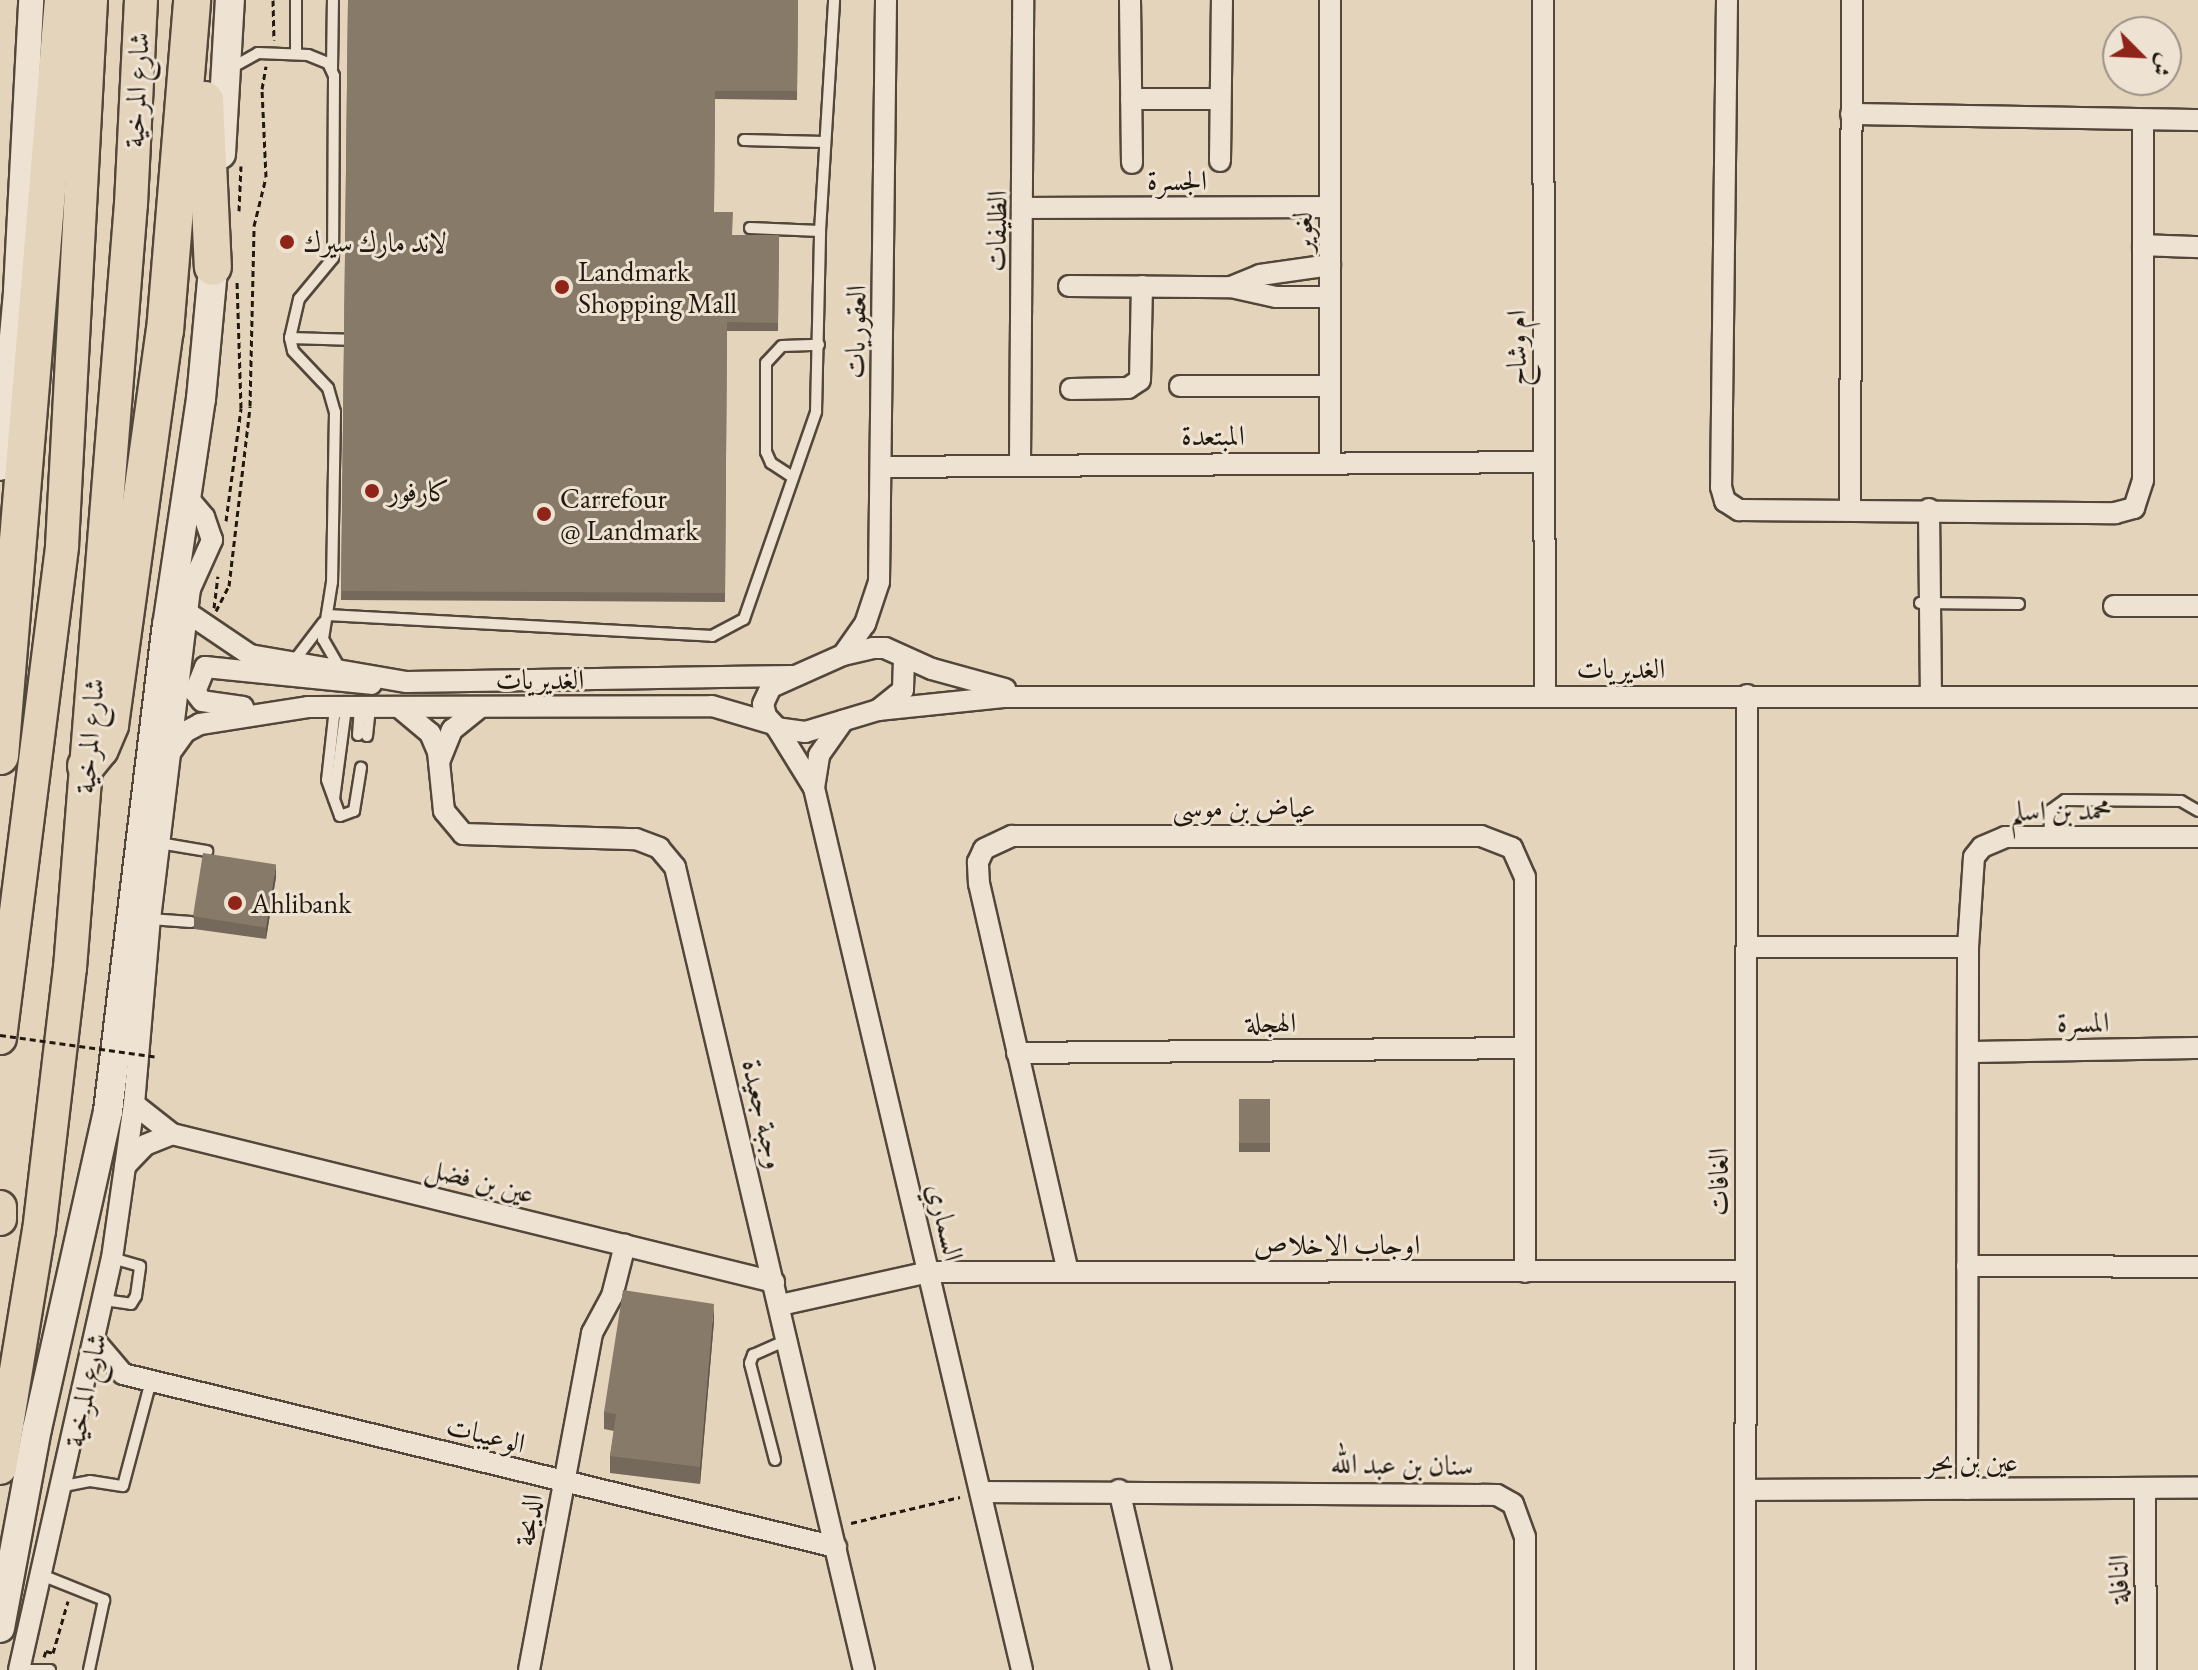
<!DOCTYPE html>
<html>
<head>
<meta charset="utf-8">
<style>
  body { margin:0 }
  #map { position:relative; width:2198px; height:1670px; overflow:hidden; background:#e5d4bc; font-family:"EB Garamond",Amiri,serif }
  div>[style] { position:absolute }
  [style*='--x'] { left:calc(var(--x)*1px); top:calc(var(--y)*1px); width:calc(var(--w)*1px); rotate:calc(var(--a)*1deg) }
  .path>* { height:3px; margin-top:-1.5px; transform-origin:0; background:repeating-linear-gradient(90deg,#21180f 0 6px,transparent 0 10px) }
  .roads { filter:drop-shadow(2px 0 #52473a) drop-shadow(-2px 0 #52473a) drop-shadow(0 2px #52473a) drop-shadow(0 -2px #52473a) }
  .service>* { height:10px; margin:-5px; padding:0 5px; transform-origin:5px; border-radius:5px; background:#eee3d3 }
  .minor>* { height:20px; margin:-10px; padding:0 10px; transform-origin:10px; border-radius:10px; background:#eee3d3 }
  .tertiary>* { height:24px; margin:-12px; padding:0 12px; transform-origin:12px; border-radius:12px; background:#eee3d3 }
  .secondary>* { height:28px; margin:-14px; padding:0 14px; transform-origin:14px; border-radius:14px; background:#eee3d3 }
  .trunk>* { height:32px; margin:-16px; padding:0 16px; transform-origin:16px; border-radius:16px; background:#e5d4bc }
  .motorway>* { height:36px; margin:-18px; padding:0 18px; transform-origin:18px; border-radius:18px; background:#e5d4bc }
  .path-bridge>* { height:3px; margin-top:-1.5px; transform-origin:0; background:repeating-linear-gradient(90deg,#21180f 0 6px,transparent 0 10px) }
  .wall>* { inset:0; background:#74695a; transform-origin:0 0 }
  .shaded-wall>* { inset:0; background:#5e554a }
  .building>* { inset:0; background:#877a69; transform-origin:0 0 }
  .dots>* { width:22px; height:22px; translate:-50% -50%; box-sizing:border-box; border:4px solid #eee3d3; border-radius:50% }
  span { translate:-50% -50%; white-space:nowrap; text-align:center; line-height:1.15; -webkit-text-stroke:6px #eee3d3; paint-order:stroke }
  .street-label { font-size:28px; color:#21180f }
  .poi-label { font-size:28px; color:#21180f }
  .left { translate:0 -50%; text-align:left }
  .north { position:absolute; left:2102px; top:16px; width:80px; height:80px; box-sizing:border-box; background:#eee3d3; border:2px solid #9c9285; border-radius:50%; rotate:114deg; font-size:22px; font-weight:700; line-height:32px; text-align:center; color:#21180f }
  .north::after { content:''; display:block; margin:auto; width:28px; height:36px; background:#8f2418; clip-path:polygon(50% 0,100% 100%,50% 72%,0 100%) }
</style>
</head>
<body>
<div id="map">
  <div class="path">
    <div style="--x:273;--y:0;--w:40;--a:88.6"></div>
    <div style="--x:239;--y:211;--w:45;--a:-87.5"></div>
    <div style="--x:226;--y:521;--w:114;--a:-82.4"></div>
    <div style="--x:241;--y:408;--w:126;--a:-91.8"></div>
    <div style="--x:214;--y:608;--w:32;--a:-83"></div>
    <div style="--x:216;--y:611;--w:28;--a:-63"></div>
    <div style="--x:229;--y:586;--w:181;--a:-83.3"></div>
    <div style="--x:250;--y:406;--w:180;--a:-88.7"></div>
    <div style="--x:254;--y:226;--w:50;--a:-76.2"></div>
    <div style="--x:266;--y:177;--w:88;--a:-92.6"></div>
    <div style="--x:262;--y:89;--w:23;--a:-80"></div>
    <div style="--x:851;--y:1523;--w:112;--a:-13.4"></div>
    <div style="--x:44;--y:1657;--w:6;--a:-72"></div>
    <div style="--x:46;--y:1651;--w:7;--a:16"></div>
    <div style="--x:53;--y:1653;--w:54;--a:-73.9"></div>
  </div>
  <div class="roads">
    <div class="service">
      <div style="--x:296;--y:54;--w:54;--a:-90"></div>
      <div style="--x:233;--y:67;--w:29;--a:-29"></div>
      <div style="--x:258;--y:53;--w:50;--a:2.3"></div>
      <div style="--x:308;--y:55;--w:22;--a:22"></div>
      <div style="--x:328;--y:63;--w:14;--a:65"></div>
      <div style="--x:334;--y:76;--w:182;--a:90.3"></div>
      <div style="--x:333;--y:258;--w:53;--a:129.7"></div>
      <div style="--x:299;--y:299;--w:40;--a:103"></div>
      <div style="--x:290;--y:338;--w:13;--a:77"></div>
      <div style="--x:293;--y:351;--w:51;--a:46.6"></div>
      <div style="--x:328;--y:388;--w:25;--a:74"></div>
      <div style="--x:335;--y:412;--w:170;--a:91"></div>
      <div style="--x:332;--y:582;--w:58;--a:99"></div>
      <div style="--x:323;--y:639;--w:34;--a:60"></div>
      <div style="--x:332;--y:69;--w:69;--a:-89.2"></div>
      <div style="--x:744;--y:140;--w:80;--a:1.4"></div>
      <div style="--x:750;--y:228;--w:70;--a:2.5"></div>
      <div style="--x:290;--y:338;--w:67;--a:1.7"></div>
      <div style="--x:791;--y:476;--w:24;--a:-147"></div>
      <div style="--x:771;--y:463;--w:12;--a:-114"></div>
      <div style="--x:766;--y:452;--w:89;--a:-90"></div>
      <div style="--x:766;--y:363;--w:23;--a:-47"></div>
      <div style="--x:782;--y:346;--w:37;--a:-2"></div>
      <div style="--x:1920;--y:603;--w:99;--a:0.6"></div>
      <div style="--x:327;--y:615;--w:386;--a:3.1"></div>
      <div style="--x:712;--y:636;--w:36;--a:-28"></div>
      <div style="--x:744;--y:619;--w:219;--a:-70.8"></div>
      <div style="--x:816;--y:412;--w:181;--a:-88.7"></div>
      <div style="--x:820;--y:231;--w:231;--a:-86.5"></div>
      <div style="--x:294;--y:661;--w:48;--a:-52.7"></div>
      <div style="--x:335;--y:708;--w:72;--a:96.3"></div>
      <div style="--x:327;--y:780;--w:38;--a:70"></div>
      <div style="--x:340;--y:816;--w:15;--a:-20"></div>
      <div style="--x:354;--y:811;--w:44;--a:-80.8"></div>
      <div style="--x:358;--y:735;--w:27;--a:-86"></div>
      <div style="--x:367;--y:736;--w:28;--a:-84"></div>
      <div style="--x:334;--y:799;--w:92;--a:-82.5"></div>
      <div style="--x:2049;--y:836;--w:26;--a:-86"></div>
      <div style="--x:2051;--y:810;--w:17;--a:-36"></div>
      <div style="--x:2065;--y:800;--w:116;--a:0.5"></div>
      <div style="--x:2181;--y:801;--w:20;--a:30"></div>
      <div style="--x:159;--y:843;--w:49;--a:9.5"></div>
      <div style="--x:150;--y:919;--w:41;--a:4.2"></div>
      <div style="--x:104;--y:1300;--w:27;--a:8"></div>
      <div style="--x:131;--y:1304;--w:9;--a:-58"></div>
      <div style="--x:136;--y:1296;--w:30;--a:-82"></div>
      <div style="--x:140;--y:1266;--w:29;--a:-164"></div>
      <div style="--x:775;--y:1460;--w:100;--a:-104.5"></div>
      <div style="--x:750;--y:1363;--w:9;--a:-69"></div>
      <div style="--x:753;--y:1355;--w:37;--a:-24"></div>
      <div style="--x:64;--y:1486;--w:26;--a:-11"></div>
      <div style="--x:90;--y:1481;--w:33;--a:9"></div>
      <div style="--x:123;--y:1486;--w:109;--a:-75.1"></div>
      <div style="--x:44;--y:1576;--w:65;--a:21.8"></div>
      <div style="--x:104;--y:1600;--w:72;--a:102.1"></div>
      <div style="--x:29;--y:1670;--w:21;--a:0"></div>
    </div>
    <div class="minor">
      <div style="--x:1130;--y:0;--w:163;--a:89.3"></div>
      <div style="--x:1543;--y:0;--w:696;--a:89.84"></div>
      <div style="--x:1727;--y:0;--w:487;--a:90.7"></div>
      <div style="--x:1721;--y:487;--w:15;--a:74"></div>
      <div style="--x:1725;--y:501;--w:17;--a:33"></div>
      <div style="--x:1739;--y:510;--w:376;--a:0.5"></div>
      <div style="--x:2115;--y:513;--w:20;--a:-15"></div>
      <div style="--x:2134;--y:508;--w:29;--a:-72"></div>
      <div style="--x:2143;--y:480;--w:360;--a:-90"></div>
      <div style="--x:1131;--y:99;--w:89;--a:0"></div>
      <div style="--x:1851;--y:114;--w:347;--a:1"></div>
      <div style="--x:1220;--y:161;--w:161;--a:-89.3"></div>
      <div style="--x:1025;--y:208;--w:305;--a:-0.2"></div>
      <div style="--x:2143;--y:245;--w:55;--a:2.1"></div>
      <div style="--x:1069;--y:286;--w:162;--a:0.4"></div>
      <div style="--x:1231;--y:287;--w:46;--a:12.5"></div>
      <div style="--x:1276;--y:297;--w:54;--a:0"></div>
      <div style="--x:1231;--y:287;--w:31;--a:-22"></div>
      <div style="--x:1260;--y:275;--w:71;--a:-8.1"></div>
      <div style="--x:1180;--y:386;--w:149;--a:0"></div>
      <div style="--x:1071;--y:389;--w:57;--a:-1"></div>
      <div style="--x:1128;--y:388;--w:14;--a:-34"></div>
      <div style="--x:1140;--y:380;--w:94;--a:-88.8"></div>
      <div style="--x:1020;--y:463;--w:463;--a:-89.6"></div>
      <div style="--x:1330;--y:463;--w:463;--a:-90"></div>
      <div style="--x:881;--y:467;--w:663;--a:-0.43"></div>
      <div style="--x:1850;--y:509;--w:509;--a:-89.77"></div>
      <div style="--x:1929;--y:509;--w:185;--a:89.4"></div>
      <div style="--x:2114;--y:606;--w:84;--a:0"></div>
      <div style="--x:188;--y:613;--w:75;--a:34.1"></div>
      <div style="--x:250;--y:655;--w:159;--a:9.8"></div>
      <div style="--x:407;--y:682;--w:385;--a:-0.9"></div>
      <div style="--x:843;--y:655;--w:38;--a:-55"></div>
      <div style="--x:865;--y:624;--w:44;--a:-71.6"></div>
      <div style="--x:879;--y:582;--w:582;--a:-89.31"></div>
      <div style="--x:904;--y:660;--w:30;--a:92"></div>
      <div style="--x:903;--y:690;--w:32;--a:141"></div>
      <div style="--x:878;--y:710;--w:76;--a:163.2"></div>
      <div style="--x:805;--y:732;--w:28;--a:-172"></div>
      <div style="--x:777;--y:728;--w:16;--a:-133"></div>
      <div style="--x:766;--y:716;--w:12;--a:-104"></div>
      <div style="--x:763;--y:704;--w:19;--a:-65"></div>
      <div style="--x:771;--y:687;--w:79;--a:-24"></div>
      <div style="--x:843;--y:655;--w:31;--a:-13"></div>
      <div style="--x:873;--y:648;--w:12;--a:0"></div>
      <div style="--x:885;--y:648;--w:51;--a:24.1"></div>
      <div style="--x:932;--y:669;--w:76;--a:15.3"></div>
      <div style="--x:243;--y:707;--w:41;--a:-171.7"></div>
      <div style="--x:202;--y:701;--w:11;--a:-128"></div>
      <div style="--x:195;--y:692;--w:27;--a:-68"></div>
      <div style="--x:205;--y:667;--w:167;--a:5.8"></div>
      <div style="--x:400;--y:708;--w:39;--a:40"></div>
      <div style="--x:430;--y:733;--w:21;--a:67"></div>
      <div style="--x:438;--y:752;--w:59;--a:84.2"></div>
      <div style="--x:444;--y:811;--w:30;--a:50"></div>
      <div style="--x:463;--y:834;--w:173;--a:1.7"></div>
      <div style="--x:636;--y:839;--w:25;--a:21"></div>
      <div style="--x:659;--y:848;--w:25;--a:50"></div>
      <div style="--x:675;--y:867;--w:825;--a:76.76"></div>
      <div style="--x:878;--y:710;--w:126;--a:-5.9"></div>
      <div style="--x:1003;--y:697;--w:1195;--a:0"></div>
      <div style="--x:777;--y:728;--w:70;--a:58.3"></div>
      <div style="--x:814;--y:788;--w:906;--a:76.73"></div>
      <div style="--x:172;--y:750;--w:22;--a:-54"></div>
      <div style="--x:185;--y:732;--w:17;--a:-28"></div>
      <div style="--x:200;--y:724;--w:109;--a:-8.9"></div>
      <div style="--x:308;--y:707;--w:404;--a:-0.1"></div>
      <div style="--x:712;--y:706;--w:60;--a:16.3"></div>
      <div style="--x:439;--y:762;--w:35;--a:-68"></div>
      <div style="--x:452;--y:730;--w:35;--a:-39"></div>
      <div style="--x:814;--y:788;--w:33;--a:-81"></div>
      <div style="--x:819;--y:755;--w:42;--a:-54.8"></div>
      <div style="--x:1748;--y:947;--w:220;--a:0"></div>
      <div style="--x:1969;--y:1052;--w:229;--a:-1"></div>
      <div style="--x:1017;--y:1053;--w:508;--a:-0.56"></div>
      <div style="--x:134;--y:1104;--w:48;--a:38.3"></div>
      <div style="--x:172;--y:1134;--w:620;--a:13.81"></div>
      <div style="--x:125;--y:1166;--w:29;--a:-46"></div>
      <div style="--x:145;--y:1145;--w:29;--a:-22"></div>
      <div style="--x:1967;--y:1266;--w:231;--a:0.2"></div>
      <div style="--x:1068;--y:1272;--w:398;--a:-102.9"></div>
      <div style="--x:979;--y:884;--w:22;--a:-93"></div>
      <div style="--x:978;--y:862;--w:14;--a:-65"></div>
      <div style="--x:984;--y:849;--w:31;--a:-25"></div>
      <div style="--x:1012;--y:836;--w:469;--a:0"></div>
      <div style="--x:1481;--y:836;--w:33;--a:21"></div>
      <div style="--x:1512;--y:848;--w:32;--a:66"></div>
      <div style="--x:1525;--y:877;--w:395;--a:90"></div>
      <div style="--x:780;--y:1305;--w:153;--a:-12.5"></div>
      <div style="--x:929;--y:1272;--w:817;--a:-0.07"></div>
      <div style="--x:95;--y:1341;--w:43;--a:49.7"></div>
      <div style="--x:123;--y:1374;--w:734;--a:13.64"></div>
      <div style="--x:2145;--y:1488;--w:182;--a:89.7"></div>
      <div style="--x:1967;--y:1489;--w:542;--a:-89.89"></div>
      <div style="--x:1968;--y:947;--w:90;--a:-86.2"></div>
      <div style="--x:1974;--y:857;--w:13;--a:-51"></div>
      <div style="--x:1982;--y:847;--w:25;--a:-23"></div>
      <div style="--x:2005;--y:837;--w:193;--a:0"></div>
      <div style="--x:1119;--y:1490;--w:185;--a:76.9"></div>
      <div style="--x:1746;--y:1490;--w:452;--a:-0.3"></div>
      <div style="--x:981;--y:1492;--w:516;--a:0.33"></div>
      <div style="--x:1497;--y:1495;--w:18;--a:29"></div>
      <div style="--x:1513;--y:1504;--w:35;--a:70"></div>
      <div style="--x:1525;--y:1537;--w:133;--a:90"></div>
      <div style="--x:19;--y:1670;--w:422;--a:-77.3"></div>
      <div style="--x:112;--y:1258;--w:156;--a:-81.9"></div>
      <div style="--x:134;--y:1104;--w:186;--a:-85.1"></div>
      <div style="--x:150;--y:919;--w:332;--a:-83.1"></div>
      <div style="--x:190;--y:589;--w:54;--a:-65.8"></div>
      <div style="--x:212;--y:540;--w:24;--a:-109"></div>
      <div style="--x:204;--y:517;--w:25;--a:-130"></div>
      <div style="--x:529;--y:1670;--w:343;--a:-79.4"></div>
      <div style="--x:592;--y:1333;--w:42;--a:-61.6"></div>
      <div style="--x:612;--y:1296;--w:53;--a:-75.7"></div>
      <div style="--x:1745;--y:1670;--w:975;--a:-89.88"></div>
    </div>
    <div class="tertiary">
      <div style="--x:0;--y:468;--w:178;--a:-84.8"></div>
      <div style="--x:16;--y:291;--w:291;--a:-87"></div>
    </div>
    <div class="secondary">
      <div style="--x:221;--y:154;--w:154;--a:-86.7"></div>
      <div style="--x:0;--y:1628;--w:202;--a:-79.5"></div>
      <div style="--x:37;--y:1429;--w:326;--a:-77.4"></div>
      <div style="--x:108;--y:1111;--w:489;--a:-83.1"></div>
      <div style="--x:167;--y:626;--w:230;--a:-81.5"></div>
      <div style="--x:201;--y:399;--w:153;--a:-84.7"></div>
    </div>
    <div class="trunk">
      <div style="--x:0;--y:1038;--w:496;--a:-82.8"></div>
      <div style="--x:62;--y:546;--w:547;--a:-86.96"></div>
      <div style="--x:0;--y:1207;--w:12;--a:90"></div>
      <div style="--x:0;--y:1468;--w:240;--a:-80.7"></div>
      <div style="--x:39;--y:1231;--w:265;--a:-83.3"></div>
      <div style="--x:70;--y:968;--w:766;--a:-85.44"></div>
      <div style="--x:131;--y:204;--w:204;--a:-87.2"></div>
    </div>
    <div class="motorway">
      <div style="--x:205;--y:100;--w:167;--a:87.3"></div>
      <div style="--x:0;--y:756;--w:759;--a:-85.24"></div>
      <div style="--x:86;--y:766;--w:22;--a:-51"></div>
      <div style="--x:100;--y:749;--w:26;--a:-67"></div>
      <div style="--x:110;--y:725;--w:398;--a:-82.1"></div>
      <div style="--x:165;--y:331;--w:332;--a:-85.3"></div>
    </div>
  </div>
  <div class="path-bridge">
    <div style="--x:0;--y:1035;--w:160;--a:7.9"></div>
  </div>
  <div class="wall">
    <div style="clip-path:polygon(348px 0,798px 0,797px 100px,715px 99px,714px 212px,732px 235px,779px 235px,778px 331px,727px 331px,725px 602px,341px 600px)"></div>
    <div style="clip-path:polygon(276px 877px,266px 939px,194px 929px,194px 916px)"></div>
    <div style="left:1239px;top:1099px;width:31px;height:53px"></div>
    <div style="clip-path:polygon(714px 1321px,700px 1484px,610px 1473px,610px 1456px,614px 1431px,604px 1429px,604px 1412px)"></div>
  </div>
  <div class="shaded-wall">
    <div style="clip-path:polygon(276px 864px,276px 877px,266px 939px,266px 927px)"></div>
    <div style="clip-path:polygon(714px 1304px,714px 1321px,700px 1484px,700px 1467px)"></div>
  </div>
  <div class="building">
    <div style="clip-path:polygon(348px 0,798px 0,797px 91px,715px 91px,714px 212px,733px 212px,732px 235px,779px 235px,778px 323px,727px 322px,725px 593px,341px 591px)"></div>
    <div style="left:203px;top:853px;width:74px;height:64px;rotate:9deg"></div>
    <div style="left:1239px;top:1099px;width:31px;height:44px"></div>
    <div style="clip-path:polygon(623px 1290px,714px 1304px,700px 1467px,610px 1456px,616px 1414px,604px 1412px)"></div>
  </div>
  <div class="dots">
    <div style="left:287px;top:242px;background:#8f2418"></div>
    <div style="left:562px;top:287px;background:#8f2418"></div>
    <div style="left:372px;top:491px;background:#8f2418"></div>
    <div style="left:544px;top:514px;background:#8f2418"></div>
    <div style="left:235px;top:903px;background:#8f2418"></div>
  </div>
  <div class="street-label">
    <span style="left:136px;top:90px;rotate:-87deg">شارع المرخية</span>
    <span style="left:1177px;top:180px">الجسرة</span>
    <span style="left:996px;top:231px;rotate:-89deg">الظليفات</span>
    <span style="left:1302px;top:232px;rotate:-90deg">لغوير</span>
    <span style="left:855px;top:332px;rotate:-89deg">العقوريات</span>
    <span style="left:1516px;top:348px;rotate:-90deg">ام وشاح</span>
    <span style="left:1213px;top:435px">المبتعدة</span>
    <span style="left:1621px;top:668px">الغديريات</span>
    <span style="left:540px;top:679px">الغديريات</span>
    <span style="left:89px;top:736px;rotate:-85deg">شارع المرخية</span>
    <span style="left:1244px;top:807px">عياض بن موسى</span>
    <span style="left:2061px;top:810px;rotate:-1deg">محمد بن اسلم</span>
    <span style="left:1271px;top:1022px">الهجلة</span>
    <span style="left:2083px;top:1022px;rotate:-1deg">المسرة</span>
    <span style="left:764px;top:1114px;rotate:77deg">وجبة جعيدة</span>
    <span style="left:480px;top:1180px;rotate:14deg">عين بن فضل</span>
    <span style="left:1718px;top:1182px;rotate:-90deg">الغافات</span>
    <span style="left:946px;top:1222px;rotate:77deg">السماري</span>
    <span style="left:1337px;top:1244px">اوجاب الاخلاص</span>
    <span style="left:85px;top:1390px;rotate:-78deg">شارع المرخية</span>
    <span style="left:486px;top:1434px;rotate:14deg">الوعيبات</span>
    <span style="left:1972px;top:1461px">عين بن بحر</span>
    <span style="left:1402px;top:1464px;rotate:1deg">سنان بن عبد الله</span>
    <span style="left:528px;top:1520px;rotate:-80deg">الديحة</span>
    <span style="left:2118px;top:1579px;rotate:-90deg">النافلة</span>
  </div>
  <div class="poi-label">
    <span class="left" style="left:303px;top:242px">لاند مارك سيرك</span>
    <span class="left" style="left:578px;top:287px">Landmark<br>Shopping Mall</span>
    <span class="left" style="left:388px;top:491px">كارفور</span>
    <span class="left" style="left:560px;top:514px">Carrefour<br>@ Landmark</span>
    <span class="left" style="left:251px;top:903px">Ahlibank</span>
  </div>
  <div class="north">ش</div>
</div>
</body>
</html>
